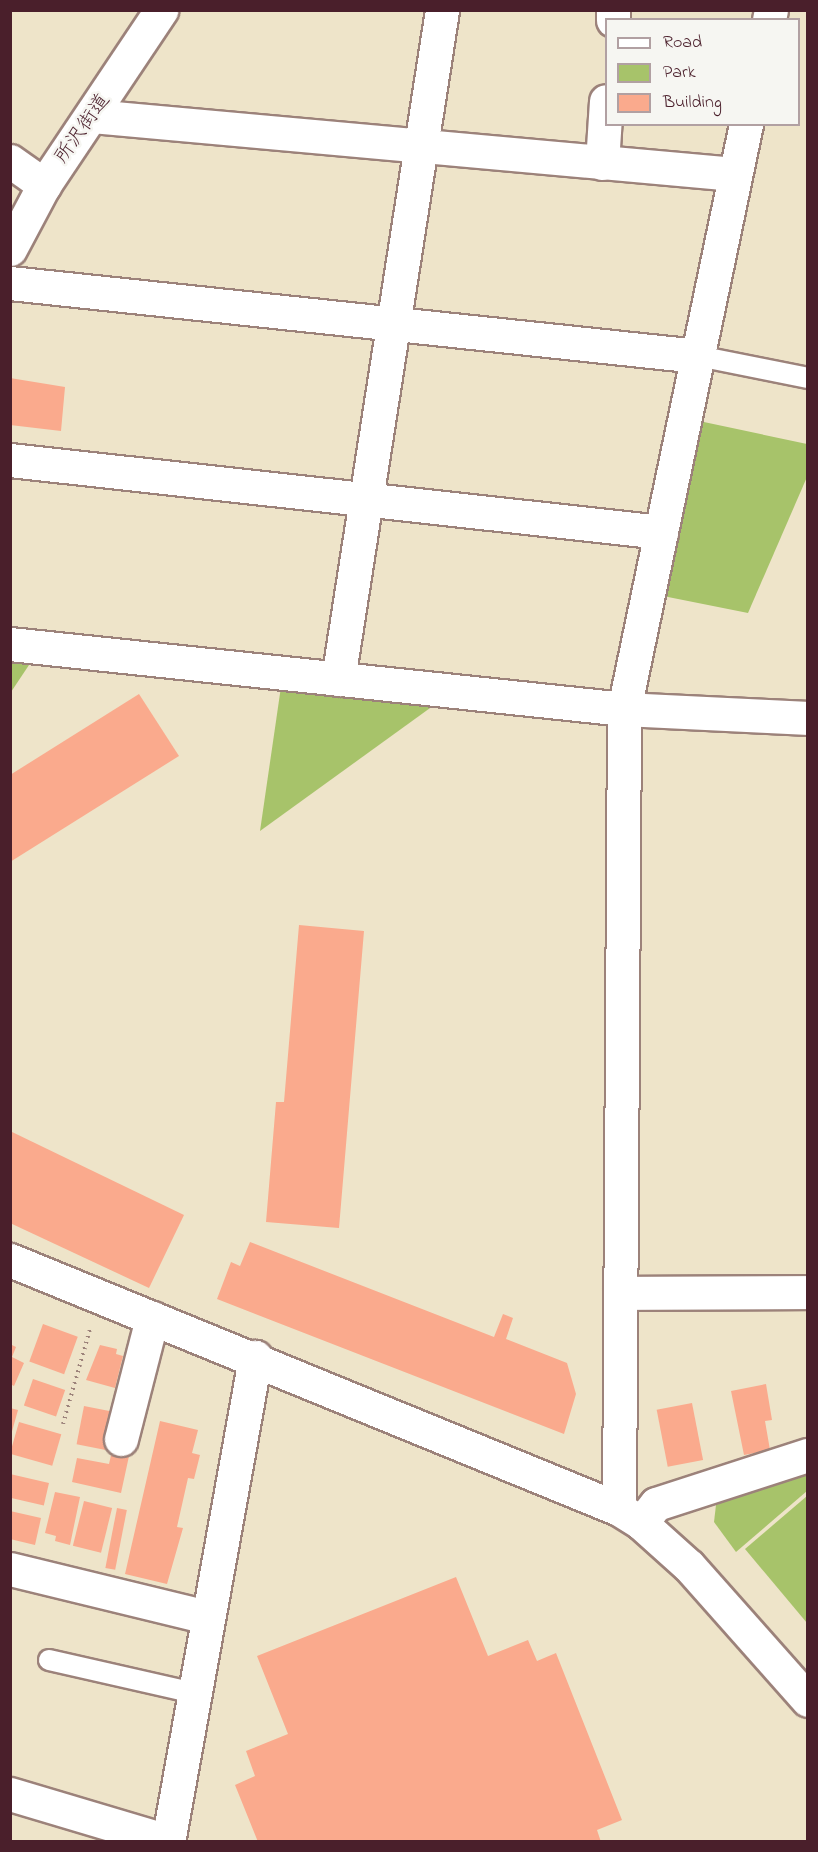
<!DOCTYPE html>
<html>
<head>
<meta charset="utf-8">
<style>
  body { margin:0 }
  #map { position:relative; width:818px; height:1852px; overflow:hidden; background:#eee4c9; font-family:"Indie Flower","Klee One",sans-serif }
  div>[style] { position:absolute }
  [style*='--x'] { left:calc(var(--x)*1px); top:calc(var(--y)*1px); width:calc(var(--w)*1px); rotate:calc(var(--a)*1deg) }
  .green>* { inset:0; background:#a7c36a }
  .building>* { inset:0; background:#faaa8d; transform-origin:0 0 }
  .path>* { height:4px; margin-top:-2px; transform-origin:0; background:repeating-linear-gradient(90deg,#9c827a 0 1.5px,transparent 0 6px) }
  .roads { filter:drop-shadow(2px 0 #9c827a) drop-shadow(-2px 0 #9c827a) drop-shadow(0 2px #9c827a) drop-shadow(0 -2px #9c827a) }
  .service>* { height:20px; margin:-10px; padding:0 10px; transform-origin:10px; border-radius:10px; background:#fff }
  .minor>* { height:33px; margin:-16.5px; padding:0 16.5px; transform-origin:16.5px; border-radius:16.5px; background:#fff }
  .tertiary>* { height:33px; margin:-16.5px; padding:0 16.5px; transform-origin:16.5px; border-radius:16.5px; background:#fff }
  .primary>* { height:33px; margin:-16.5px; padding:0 16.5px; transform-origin:16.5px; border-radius:16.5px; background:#fff }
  span { translate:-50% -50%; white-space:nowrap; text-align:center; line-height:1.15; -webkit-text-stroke:5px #f6f6f2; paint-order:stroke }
  .street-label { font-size:20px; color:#4a1f2b }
  .frame { position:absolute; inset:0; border:12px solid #4a1f2b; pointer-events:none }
  .legend { position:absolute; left:605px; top:18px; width:195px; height:108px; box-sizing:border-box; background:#f6f6f2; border:2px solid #b1a0a2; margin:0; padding:8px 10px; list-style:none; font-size:18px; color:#4a1f2b }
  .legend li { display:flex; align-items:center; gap:12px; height:30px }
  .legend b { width:30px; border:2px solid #b1a0a2 }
</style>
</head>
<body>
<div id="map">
  <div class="green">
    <div style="clip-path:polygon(685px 418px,807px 444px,807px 477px,748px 613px,648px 593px)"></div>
    <div style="clip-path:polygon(11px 644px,41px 647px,11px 692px)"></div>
    <div style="clip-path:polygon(283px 673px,455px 690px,260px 831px)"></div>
    <div style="clip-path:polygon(807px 1470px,807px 1491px,736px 1552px,714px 1522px,716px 1505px)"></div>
    <div style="clip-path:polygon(807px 1496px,807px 1623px,745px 1549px)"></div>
  </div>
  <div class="building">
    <div style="clip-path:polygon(10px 378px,65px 387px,61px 431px,10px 425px)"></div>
    <div style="clip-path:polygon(139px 694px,179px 756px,10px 862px,10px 775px)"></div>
    <div style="clip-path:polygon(299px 925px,364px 931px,339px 1228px,266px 1222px,276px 1102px,284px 1102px)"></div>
    <div style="clip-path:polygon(10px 1131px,184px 1215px,149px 1288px,10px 1223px)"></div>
    <div style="clip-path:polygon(250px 1242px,494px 1337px,503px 1314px,513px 1318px,506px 1339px,567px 1363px,576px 1394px,564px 1434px,217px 1299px,231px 1262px,240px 1266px)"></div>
    <div style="left:43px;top:1324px;width:37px;height:40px;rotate:20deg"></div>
    <div style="clip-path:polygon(10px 1344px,16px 1347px,12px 1357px,24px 1363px,14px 1386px,10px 1384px)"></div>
    <div style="clip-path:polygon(100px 1345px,117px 1349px,116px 1354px,123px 1356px,115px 1388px,86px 1380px)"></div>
    <div style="left:33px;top:1379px;width:34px;height:28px;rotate:19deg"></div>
    <div style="clip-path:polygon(766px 1384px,772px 1420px,765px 1421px,770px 1450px,744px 1455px,731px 1391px)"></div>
    <div style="left:692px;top:1403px;width:58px;height:36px;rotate:79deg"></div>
    <div style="left:84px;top:1406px;width:31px;height:39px;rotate:11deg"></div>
    <div style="clip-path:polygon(10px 1408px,18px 1410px,11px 1435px,10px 1435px)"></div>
    <div style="clip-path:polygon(160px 1421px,198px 1430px,192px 1453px,200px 1455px,194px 1479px,188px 1478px,177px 1527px,183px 1528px,167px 1584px,125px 1574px)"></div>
    <div style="left:19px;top:1422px;width:44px;height:33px;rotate:16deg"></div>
    <div style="clip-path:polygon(112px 1451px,129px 1456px,121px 1493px,72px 1482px,77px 1458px,109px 1464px)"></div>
    <div style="left:10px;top:1474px;width:40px;height:23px;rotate:13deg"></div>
    <div style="clip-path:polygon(55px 1492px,80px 1497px,70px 1545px,55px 1541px,56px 1536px,45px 1533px)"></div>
    <div style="left:84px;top:1501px;width:29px;height:46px;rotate:14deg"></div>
    <div style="left:117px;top:1508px;width:10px;height:61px;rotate:11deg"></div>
    <div style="clip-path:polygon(10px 1511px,41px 1518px,35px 1545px,10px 1539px)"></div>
    <div style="clip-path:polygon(456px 1577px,488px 1656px,528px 1640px,537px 1661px,556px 1653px,622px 1820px,597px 1830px,601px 1842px,258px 1842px,235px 1785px,255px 1776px,246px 1751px,288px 1734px,257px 1656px)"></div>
  </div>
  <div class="path">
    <div style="--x:63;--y:1424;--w:99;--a:-74.1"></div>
  </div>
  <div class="roads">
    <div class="service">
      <div style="--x:698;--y:356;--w:112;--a:11.3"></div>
      <div style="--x:49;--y:1660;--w:149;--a:12.8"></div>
    </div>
    <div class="minor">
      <div style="--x:613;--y:20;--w:10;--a:-90"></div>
      <div style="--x:769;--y:20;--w:10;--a:-79"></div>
      <div style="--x:92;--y:116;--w:645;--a:5.16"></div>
      <div style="--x:10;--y:161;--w:42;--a:35.2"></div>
      <div style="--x:602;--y:163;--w:62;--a:-86.3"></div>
      <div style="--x:10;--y:283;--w:692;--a:6.06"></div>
      <div style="--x:10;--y:460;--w:655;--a:6.31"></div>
      <div style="--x:10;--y:644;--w:617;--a:6.04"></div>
      <div style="--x:624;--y:709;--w:184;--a:2.8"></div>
      <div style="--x:338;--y:679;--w:677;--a:-81.16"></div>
      <div style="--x:620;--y:1293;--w:188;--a:-0.3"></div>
      <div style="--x:121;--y:1439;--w:125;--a:-75.6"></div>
      <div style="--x:619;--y:1509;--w:800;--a:-89.64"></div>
      <div style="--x:624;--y:709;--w:598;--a:-78.22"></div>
      <div style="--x:641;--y:1523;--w:24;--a:-52"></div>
      <div style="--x:656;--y:1504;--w:160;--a:-17.9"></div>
      <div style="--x:10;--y:1569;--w:203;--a:13.7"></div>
      <div style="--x:10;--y:1794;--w:165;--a:16.6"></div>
      <div style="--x:168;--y:1842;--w:493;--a:-79.8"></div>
    </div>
    <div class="tertiary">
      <div style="--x:10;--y:1260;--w:658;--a:22.24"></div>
      <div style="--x:619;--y:1509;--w:26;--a:32"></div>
      <div style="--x:641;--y:1523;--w:64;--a:41.9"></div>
      <div style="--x:689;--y:1566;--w:179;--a:48.4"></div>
    </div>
    <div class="primary">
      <div style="--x:10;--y:249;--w:72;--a:-62"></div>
      <div style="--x:44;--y:185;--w:211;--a:-56.2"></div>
    </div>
  </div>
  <div class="street-label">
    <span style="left:83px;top:129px;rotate:-55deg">所沢街道</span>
  </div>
  <div class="frame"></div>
  <ul class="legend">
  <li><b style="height:8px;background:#fff"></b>Road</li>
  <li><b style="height:16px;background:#a7c36a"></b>Park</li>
  <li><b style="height:16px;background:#faaa8d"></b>Building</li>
  </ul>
</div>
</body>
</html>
